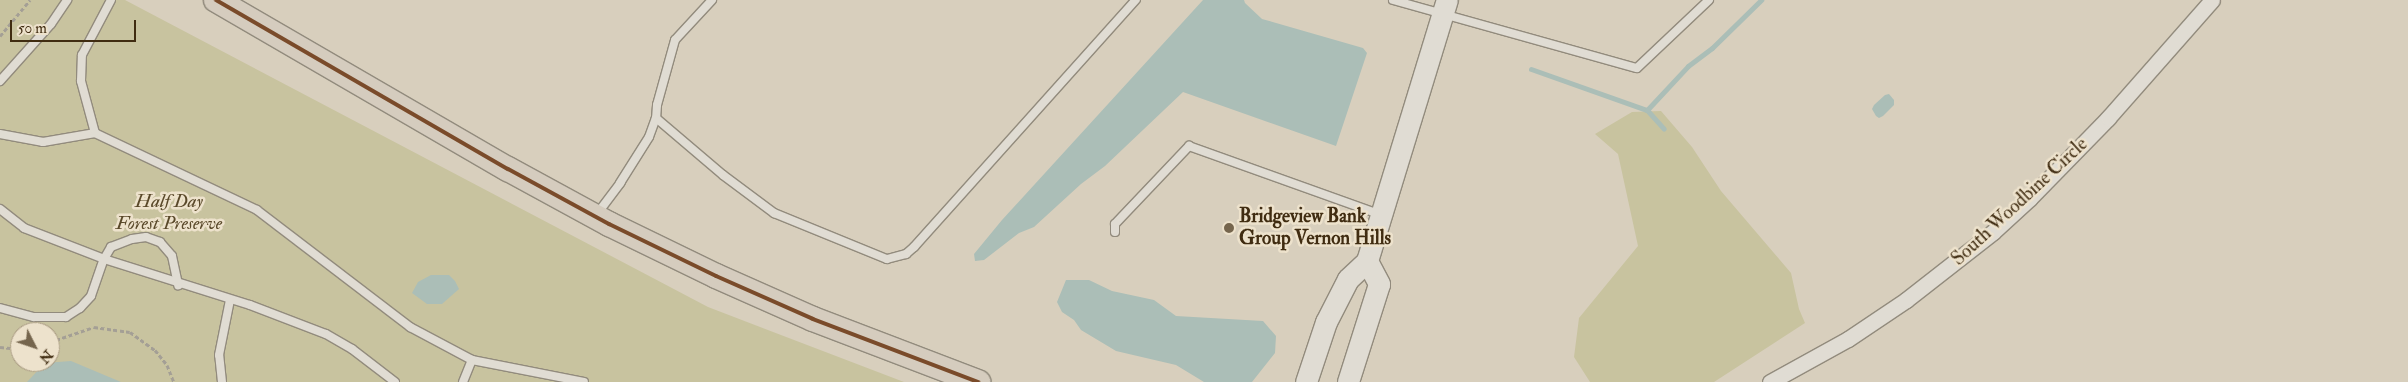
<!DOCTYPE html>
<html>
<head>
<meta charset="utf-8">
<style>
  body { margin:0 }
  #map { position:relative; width:2408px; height:382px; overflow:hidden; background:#d8cfbd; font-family:"IM FELL Double Pica",serif }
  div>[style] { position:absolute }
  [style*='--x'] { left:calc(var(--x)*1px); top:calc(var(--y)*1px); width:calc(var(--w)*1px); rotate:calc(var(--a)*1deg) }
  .green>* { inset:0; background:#c8c39f }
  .water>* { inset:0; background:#abbeb7 }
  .stream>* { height:5px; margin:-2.5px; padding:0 2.5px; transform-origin:2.5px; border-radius:2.5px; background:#abbeb7 }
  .path>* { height:3px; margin-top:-1.5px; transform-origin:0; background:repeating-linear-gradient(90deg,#a49f95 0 4px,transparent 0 6.5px) }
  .roads { filter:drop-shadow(1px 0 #928b7d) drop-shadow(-1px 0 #928b7d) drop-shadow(0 1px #928b7d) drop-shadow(0 -1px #928b7d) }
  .lane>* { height:8px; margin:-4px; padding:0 4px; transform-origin:4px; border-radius:4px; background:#e0dcd3 }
  .street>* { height:15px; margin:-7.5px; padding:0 7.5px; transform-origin:7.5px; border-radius:7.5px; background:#e0dcd3 }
  .secondary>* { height:21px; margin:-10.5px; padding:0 10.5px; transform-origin:10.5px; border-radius:10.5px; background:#e0dcd3 }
  .primary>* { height:24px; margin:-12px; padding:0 12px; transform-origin:12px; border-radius:12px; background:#d5ccbe }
  .bus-1>* { height:4px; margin:-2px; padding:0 2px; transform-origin:2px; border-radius:2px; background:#7a4b2a }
  .dots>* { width:14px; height:14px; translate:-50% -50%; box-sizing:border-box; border:2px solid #ede2cc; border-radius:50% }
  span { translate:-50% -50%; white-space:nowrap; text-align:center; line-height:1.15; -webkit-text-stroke:5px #ede2cc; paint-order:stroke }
  .park-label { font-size:19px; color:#594829; font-style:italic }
  .street-label { font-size:19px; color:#402c11 }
  .poi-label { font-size:19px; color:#402c11; font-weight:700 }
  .left { translate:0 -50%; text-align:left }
  .north { position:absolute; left:10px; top:322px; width:50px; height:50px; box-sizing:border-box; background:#ede2cc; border:1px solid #a89981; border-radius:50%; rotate:131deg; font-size:14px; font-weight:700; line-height:20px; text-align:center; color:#402c11 }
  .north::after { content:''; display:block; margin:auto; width:18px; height:22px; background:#75654d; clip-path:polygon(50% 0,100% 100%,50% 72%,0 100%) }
  .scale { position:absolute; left:10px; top:20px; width:126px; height:22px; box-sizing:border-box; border:2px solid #402c11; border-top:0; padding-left:6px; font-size:15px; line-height:18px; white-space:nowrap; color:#402c11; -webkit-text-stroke:4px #ede2cc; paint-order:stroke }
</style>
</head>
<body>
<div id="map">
  <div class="green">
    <div style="clip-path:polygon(evenodd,0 0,125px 0,708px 307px,904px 382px,0 382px,0 0,20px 332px,50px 332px,50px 362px,20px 362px,20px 332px)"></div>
    <div style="clip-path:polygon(1661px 111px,1692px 147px,1721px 191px,1791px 273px,1799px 309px,1805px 323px,1714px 382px,1590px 382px,1574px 357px,1579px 318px,1638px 246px,1618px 154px,1595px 134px,1632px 112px)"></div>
  </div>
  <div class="water">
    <div style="clip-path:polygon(1203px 0,1244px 0,1245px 3px,1262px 19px,1363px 48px,1367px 53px,1336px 146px,1183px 92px,1105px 166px,1081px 184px,1034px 227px,1019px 233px,984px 260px,975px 261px,974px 254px,1002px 220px)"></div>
    <div style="clip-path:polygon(1889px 94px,1894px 100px,1894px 105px,1883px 116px,1879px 118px,1876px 116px,1872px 109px,1874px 105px,1885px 95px)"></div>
    <div style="clip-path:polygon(431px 275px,449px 275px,455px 281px,459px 289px,442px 304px,427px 304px,412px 293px,418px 282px)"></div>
    <div style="clip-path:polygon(1066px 280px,1089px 280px,1112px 291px,1154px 300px,1176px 316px,1263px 321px,1276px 336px,1275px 353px,1252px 382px,1204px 382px,1176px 365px,1116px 351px,1081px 330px,1074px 320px,1062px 312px,1057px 302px)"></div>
    <div style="clip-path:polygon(71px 361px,121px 382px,27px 382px,45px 363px)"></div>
  </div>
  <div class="stream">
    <div style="--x:1531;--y:69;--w:123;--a:19.5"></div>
    <div style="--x:1647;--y:110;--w:25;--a:48"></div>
    <div style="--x:1647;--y:110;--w:60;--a:-47"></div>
    <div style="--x:1688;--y:66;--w:30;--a:-37"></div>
    <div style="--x:1712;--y:48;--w:69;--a:-44.4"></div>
  </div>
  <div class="path">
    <div style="--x:0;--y:36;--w:47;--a:-50.2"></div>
    <div style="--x:50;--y:342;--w:46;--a:-18.8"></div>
    <div style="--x:94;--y:327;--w:36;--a:8"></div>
    <div style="--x:130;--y:332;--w:31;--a:36"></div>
    <div style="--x:155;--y:350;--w:19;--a:51"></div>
    <div style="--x:167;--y:365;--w:18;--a:68"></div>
    <div style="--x:0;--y:347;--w:20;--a:6"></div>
  </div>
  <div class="roads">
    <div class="lane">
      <div style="--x:712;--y:0;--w:54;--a:132.8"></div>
      <div style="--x:675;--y:40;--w:67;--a:105.5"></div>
      <div style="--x:657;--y:105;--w:13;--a:94"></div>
      <div style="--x:656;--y:118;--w:88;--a:40.4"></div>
      <div style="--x:723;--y:175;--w:64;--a:36.7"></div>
      <div style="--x:774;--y:213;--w:122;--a:22.2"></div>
      <div style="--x:887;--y:259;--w:20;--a:-15"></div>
      <div style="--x:906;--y:254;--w:11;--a:-41"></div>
      <div style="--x:914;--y:247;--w:332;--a:-48.1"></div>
      <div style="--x:1393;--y:0;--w:253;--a:15.6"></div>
      <div style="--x:1637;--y:68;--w:99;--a:-43.4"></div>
      <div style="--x:0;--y:81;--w:76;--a:-48.2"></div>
      <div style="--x:51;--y:24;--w:29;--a:-56"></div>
      <div style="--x:95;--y:133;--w:54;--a:-105.1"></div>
      <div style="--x:81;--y:81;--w:26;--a:-88"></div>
      <div style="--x:82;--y:55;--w:62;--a:-62.2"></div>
      <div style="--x:0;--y:134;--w:44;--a:10.5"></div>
      <div style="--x:43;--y:142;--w:53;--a:-9.8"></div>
      <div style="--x:95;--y:133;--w:179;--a:25.4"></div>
      <div style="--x:257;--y:210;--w:193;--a:37.4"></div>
      <div style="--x:410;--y:327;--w:70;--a:28"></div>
      <div style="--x:472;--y:360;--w:114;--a:11.1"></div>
      <div style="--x:0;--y:209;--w:31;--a:38"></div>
      <div style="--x:24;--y:228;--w:86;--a:21.2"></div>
      <div style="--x:104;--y:259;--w:153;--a:17.5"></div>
      <div style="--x:250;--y:305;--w:81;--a:20.9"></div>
      <div style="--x:326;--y:334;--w:30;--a:30"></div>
      <div style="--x:352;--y:349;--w:54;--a:37.5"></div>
      <div style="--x:597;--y:214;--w:39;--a:-53"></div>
      <div style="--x:620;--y:183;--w:54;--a:-57.8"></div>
      <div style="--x:649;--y:137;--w:20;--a:-70"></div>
      <div style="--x:1115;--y:232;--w:8;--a:-90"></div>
      <div style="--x:1115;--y:224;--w:108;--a:-46.5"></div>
      <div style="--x:1189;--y:146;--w:202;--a:19.7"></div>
      <div style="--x:0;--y:308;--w:35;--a:15"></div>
      <div style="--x:34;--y:317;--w:32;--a:0"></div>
      <div style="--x:66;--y:317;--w:17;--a:-33"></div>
      <div style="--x:80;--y:308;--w:16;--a:-47"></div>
      <div style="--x:91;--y:296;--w:39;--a:-71"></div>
      <div style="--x:104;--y:259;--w:14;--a:-60"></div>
      <div style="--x:111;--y:247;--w:22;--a:-21"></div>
      <div style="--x:132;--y:239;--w:14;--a:-8"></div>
      <div style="--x:146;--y:237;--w:15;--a:20"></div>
      <div style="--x:160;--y:242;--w:18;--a:49"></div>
      <div style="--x:172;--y:256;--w:30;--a:78"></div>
      <div style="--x:222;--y:382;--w:27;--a:-96"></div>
      <div style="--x:219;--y:355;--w:56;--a:-78.7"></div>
      <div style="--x:463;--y:382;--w:24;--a:-68"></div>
    </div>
    <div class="street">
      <div style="--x:1770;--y:382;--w:89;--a:-28.9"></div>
      <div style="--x:1848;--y:339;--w:70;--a:-33.9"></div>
      <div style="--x:1906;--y:300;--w:110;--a:-38"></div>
      <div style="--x:1993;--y:232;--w:50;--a:-42.6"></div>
      <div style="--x:2030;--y:198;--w:112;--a:-45.7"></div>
      <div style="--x:2108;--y:118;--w:157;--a:-48.6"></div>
    </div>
    <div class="secondary">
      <div style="--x:1367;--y:261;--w:273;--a:-73"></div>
      <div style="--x:1306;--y:382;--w:63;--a:-71.6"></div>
      <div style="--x:1326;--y:322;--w:48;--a:-62.9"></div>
      <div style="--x:1348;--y:279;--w:26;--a:-43"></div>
      <div style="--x:1367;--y:261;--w:26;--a:62"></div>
      <div style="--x:1379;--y:284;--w:103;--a:107.6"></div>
    </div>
    <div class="primary">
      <div style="--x:216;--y:0;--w:337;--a:30.1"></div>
      <div style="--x:508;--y:169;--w:115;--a:28.6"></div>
      <div style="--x:609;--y:224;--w:119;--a:25.9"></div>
      <div style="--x:716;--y:276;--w:106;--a:23.9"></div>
      <div style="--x:813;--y:319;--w:177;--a:20.9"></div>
    </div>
  </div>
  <div class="bus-1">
    <div style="--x:216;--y:0;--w:337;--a:30.1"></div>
    <div style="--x:508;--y:169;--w:115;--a:28.6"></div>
    <div style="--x:609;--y:224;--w:119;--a:25.9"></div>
    <div style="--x:716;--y:276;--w:106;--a:23.9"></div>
    <div style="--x:813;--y:319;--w:177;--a:20.9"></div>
  </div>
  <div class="dots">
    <div style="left:1229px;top:228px;background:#75654d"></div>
  </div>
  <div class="park-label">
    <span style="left:169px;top:213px">Half Day<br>Forest Preserve</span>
  </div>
  <div class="street-label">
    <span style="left:2020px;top:202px;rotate:-43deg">South Woodbine Circle</span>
  </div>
  <div class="poi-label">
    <span class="left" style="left:1239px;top:228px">Bridgeview Bank<br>Group Vernon Hills</span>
  </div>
  <div class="north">N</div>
  <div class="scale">50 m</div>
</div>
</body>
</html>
